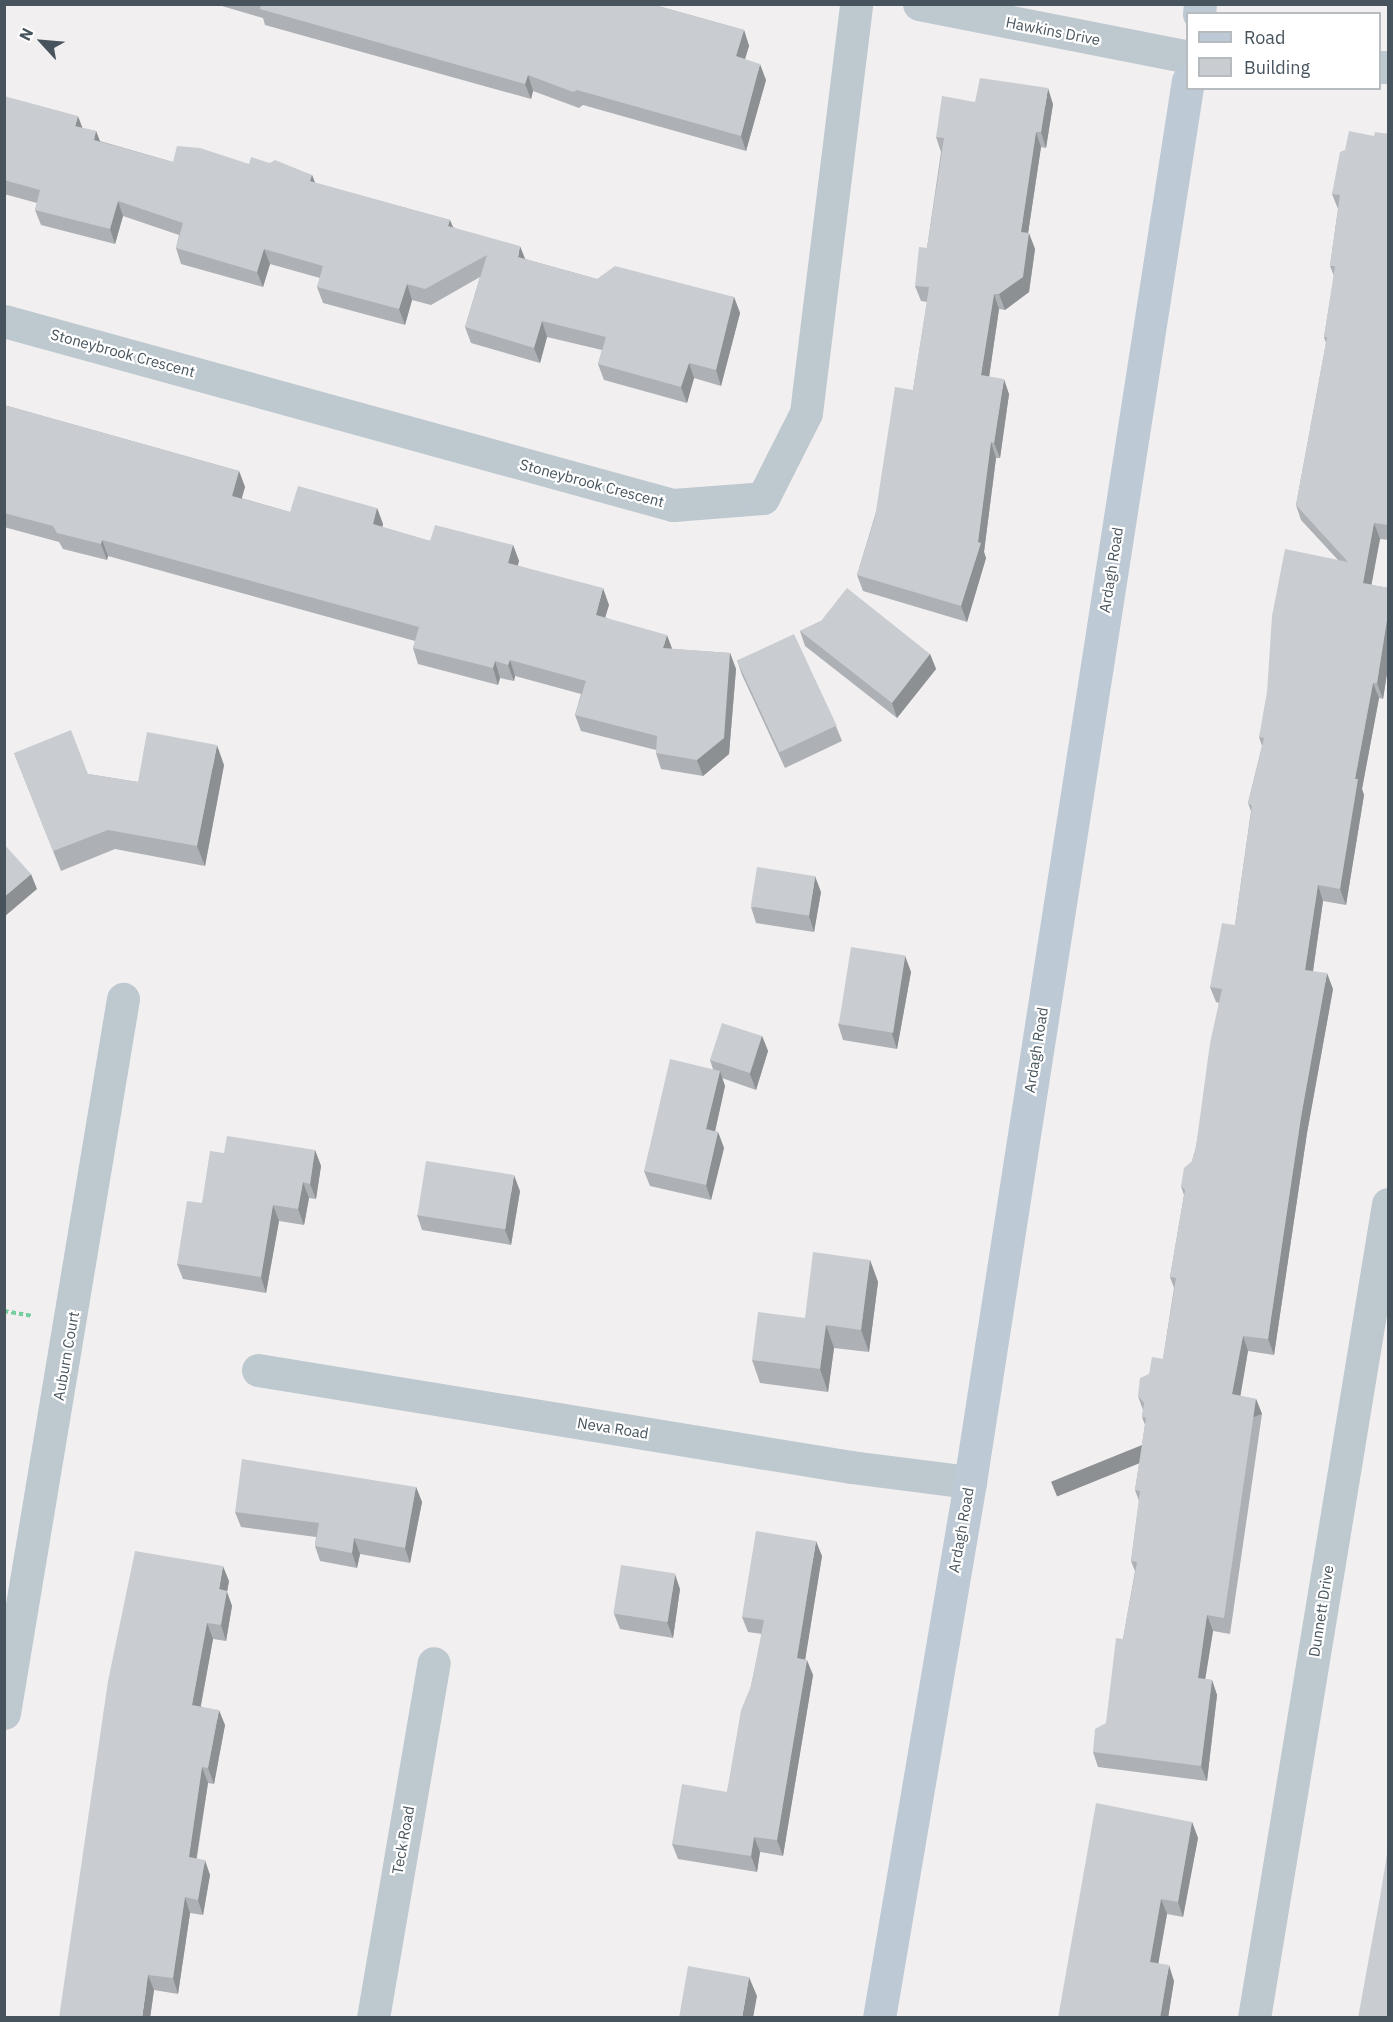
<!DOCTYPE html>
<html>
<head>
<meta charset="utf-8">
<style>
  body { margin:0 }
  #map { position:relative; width:1393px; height:2022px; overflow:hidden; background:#f2eff0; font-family:"IBM Plex Sans",sans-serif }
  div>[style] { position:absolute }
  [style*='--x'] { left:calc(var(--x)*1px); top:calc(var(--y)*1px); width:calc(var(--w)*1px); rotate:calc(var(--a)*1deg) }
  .path>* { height:4px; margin-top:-2px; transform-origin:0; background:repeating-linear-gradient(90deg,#74cf9e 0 4.5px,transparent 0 7.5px) }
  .street>* { height:33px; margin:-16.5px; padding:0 16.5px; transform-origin:16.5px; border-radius:16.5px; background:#bdc8cf }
  .secondary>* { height:33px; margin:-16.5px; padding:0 16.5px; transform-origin:16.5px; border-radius:16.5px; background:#bdc9d4 }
  .wall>* { inset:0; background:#adb0b5 }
  .shaded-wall>* { inset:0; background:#8d9093; transform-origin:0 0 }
  .building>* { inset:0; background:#c9cdd2; transform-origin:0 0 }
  span { translate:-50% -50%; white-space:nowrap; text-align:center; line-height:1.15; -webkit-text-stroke:4.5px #fff; paint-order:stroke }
  .street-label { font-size:15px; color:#47545d }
  .frame { position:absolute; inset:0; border:6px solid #47545d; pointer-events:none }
  .legend { position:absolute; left:1186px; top:12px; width:195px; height:78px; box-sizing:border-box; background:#fff; border:2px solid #b5bbbe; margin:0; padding:8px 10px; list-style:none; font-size:18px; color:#47545d }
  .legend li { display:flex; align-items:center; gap:12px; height:30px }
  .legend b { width:30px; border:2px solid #b5bbbe }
  .north { position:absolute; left:12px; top:12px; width:60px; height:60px; -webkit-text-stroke:4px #fff; paint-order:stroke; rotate:296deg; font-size:16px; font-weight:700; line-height:24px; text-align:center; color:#47545d }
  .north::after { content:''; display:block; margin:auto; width:21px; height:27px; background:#47545d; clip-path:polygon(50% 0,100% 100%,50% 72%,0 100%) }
</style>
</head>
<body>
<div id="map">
  <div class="path">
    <div style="--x:4;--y:1311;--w:29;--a:10"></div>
  </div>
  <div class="street">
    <div style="--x:919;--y:4;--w:274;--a:11.1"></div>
    <div style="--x:1380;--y:67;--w:8;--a:0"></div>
    <div style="--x:4;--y:321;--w:694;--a:15.38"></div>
    <div style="--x:673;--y:505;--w:90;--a:-4.4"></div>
    <div style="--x:763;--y:498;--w:95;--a:-63.2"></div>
    <div style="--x:806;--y:413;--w:412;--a:-83"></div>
    <div style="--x:258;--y:1370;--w:601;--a:9.29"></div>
    <div style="--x:851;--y:1467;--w:120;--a:7.2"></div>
    <div style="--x:4;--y:1713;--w:724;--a:-80.54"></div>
    <div style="--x:373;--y:2018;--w:360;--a:-80.3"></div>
    <div style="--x:1254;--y:2018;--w:825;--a:-80.65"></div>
  </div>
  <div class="secondary">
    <div style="--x:1199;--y:14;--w:10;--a:-84"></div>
    <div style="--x:879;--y:2018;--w:544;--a:-80.36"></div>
    <div style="--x:970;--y:1482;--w:1418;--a:-81.16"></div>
  </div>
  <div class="wall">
    <div style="clip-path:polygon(215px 4px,651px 4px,744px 30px,749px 46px,745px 59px,766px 80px,746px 151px,583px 105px,579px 108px,533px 91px,531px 99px,265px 25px,263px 18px)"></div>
    <div style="clip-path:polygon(4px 96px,82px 128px,96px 131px,100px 141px,173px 162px,249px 164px,312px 175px,315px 183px,450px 220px,453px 227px,525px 259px,597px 279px,734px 297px,740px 313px,721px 386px,694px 378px,687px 403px,604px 380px,598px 364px,602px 350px,547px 337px,540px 363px,471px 343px,465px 327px,480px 277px,431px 305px,412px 300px,405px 325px,323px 303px,317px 287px,320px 278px,270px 264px,263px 287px,181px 264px,176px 248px,179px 235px,123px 216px,115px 244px,41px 225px,35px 210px,37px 203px,4px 194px)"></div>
    <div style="clip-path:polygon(1053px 104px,1046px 148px,1041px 147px,1028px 233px,1035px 249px,1029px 292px,1005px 310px,999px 309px,989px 377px,1009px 394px,1000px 458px,996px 458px,984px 552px,986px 558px,967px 622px,863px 591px,857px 575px,913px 390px,927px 302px,921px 301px,915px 286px,927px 248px,941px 152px,936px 137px)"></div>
    <div style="clip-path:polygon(1389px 134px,1389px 540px,1380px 539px,1371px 585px,1389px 588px,1389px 661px,1383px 699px,1379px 698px,1362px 789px,1364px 795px,1346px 905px,1323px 901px,1313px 971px,1333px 989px,1307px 1133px,1274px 1355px,1248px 1351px,1240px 1396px,1256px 1399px,1262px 1414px,1230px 1634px,1213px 1631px,1205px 1679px,1212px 1680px,1217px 1695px,1207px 1781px,1098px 1767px,1093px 1752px,1106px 1723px,1123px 1639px,1135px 1571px,1131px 1561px,1139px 1501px,1135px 1490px,1145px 1425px,1142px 1417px,1143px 1410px,1138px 1396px,1149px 1374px,1163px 1359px,1174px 1288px,1170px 1277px,1184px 1195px,1181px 1186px,1192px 1161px,1196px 1147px,1219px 1003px,1216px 1002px,1210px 987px,1235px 925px,1251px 811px,1248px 803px,1262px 746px,1259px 737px,1338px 560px,1301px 520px,1296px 505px,1326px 343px,1324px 337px,1334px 276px,1330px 266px,1338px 209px,1332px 194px,1345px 150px,1374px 136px)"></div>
    <div style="clip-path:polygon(4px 405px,239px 471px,245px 487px,241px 498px,290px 512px,377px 508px,383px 524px,382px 527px,430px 541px,513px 545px,519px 561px,517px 565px,609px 605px,605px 617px,672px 649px,730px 653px,736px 669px,729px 754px,703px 776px,661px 769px,656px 753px,656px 750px,581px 731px,575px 715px,581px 694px,515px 676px,514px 681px,500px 678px,498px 685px,418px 664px,413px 648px,415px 641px,108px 556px,107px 560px,63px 549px,59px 542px,4px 527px)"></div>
    <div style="clip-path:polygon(821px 621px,930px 654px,936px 669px,897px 718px,805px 646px,800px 631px)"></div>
    <div style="clip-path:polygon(737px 660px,836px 726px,842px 741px,785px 768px,742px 675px)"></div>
    <div style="clip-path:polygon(14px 753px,88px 774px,138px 782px,224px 765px,205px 866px,115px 849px,61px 871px)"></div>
    <div style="clip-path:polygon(821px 892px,814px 932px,756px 923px,751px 907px)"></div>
    <div style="clip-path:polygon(905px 956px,911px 972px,897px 1049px,843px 1040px,838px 1024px)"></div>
    <div style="clip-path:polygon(762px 1036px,768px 1051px,756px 1090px,722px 1078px,725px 1086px,715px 1131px,718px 1132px,724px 1148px,711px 1200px,650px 1186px,644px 1171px,713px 1069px,710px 1060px)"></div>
    <div style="clip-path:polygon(315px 1150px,321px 1166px,316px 1199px,309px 1198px,304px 1225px,279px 1221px,266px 1293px,183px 1279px,177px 1264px,202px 1203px,224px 1153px)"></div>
    <div style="clip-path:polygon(520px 1191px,511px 1245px,422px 1230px,417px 1215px)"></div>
    <div style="clip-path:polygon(870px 1260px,878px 1282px,869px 1352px,834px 1348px,828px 1392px,760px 1383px,752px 1360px,805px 1318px)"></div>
    <div style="clip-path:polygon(416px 1487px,422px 1502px,410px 1563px,360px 1554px,357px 1568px,320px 1561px,315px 1546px,316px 1537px,241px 1527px,235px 1512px)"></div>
    <div style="clip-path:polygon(822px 1556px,805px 1659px,813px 1675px,783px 1856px,760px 1852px,757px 1872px,678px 1859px,672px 1844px,727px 1792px,751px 1686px,762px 1634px,748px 1632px,742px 1617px)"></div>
    <div style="clip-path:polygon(229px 1581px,227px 1592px,232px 1606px,226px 1641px,213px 1639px,201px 1706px,225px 1725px,214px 1784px,208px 1783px,197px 1858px,210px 1875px,203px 1915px,190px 1913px,178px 1994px,154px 1990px,150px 2018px,108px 1681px)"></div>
    <div style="clip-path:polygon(680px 1589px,673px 1638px,620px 1629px,614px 1614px)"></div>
    <div style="clip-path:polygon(1192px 1822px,1198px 1838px,1183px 1917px,1167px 1914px,1158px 1963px,1174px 1981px,1168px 2018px,1058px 2018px)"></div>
  </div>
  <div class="shaded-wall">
    <div style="clip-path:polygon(744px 30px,749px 46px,741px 72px,736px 56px)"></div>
    <div style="clip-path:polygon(760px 64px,766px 80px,746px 151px,741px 136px)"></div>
    <div style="clip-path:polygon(528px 75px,533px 91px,531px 99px,525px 84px)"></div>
    <div style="clip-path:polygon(1048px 88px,1053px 104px,1046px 148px,1041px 132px)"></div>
    <div style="clip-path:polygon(78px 116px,84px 132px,75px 126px)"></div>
    <div style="clip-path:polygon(96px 131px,102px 147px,94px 140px)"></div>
    <div style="clip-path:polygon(1036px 132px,1041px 147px,1026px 247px,1021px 232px)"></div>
    <div style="clip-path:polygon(312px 175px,318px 190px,310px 181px)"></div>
    <div style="clip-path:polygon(118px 201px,123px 216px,115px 244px,110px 229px)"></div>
    <div style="clip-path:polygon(450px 220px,456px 235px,448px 226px)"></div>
    <div style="clip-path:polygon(1029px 233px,1035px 249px,1029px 292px,1005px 310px,999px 294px)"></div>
    <div style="clip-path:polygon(520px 246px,526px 261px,518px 257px)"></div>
    <div style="clip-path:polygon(264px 249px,270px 264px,263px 287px,257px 272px)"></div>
    <div style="clip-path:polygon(407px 284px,412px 300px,405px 325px,399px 309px)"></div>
    <div style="clip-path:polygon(994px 294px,999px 309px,987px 391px,981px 375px)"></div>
    <div style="clip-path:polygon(734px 297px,740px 313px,721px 386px,716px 370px)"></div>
    <div style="clip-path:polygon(542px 321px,547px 337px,540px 363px,534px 348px)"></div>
    <div style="clip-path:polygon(689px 363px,694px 378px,687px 403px,681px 387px)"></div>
    <div style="clip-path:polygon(1004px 379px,1009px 394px,1000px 458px,994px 443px)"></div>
    <div style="clip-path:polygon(991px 442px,996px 458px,984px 552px,986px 558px,967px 622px,961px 606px,978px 542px)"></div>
    <div style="clip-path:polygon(239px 471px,245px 487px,238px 512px,232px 496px)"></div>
    <div style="clip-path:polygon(377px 508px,383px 524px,379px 540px,373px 524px)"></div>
    <div style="clip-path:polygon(1374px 523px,1380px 539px,1369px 598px,1363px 583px)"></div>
    <div style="clip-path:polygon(102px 540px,108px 556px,107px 560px,101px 544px)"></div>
    <div style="clip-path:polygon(513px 545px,519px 561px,514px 579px,508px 563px)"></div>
    <div style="clip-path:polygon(603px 588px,609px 605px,601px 631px,596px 615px)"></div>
    <div style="clip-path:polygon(1389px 607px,1389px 661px,1383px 699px,1377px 683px)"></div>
    <div style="clip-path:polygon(667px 635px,673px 651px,663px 648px)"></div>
    <div style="clip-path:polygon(730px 653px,736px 669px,729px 754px,703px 776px,697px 760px)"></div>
    <div style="clip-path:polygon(930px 654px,936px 669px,897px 718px,892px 703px)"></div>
    <div style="clip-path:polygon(510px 660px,515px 676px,514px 681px,508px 665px)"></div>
    <div style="clip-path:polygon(495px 661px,500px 678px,498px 685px,493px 668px)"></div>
    <div style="clip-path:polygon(1373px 683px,1379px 698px,1362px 789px,1364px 795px,1346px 905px,1340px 889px,1355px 779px)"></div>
    <div style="clip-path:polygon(217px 745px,224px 765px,205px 866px,197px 846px)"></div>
    <div style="clip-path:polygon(31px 874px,37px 889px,4px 917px,4px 897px)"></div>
    <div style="clip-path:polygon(815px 876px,821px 892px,814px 932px,809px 916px)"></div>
    <div style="clip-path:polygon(1318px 885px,1323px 901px,1311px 985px,1305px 970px)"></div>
    <div style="clip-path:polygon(905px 956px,911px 972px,897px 1049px,892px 1034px)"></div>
    <div style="clip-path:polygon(1327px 973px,1333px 989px,1307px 1133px,1274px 1355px,1268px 1339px,1301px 1117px)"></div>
    <div style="clip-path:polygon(762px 1036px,768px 1051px,756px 1090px,750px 1074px)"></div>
    <div style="clip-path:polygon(720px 1071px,725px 1086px,712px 1145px,706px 1129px)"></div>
    <div style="clip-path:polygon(718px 1132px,724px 1148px,711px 1200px,706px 1185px)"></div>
    <div style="clip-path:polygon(315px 1150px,321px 1166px,316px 1199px,310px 1184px)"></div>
    <div style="clip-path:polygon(514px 1175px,520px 1191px,511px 1245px,505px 1230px)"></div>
    <div style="clip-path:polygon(303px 1182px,309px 1198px,304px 1225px,298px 1209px)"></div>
    <div style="clip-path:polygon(273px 1205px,279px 1221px,266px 1293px,261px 1277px)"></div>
    <div style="clip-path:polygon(870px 1260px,878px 1282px,869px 1352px,861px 1330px)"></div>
    <div style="clip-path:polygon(826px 1325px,834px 1348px,828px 1392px,820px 1369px)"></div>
    <div style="clip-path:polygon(1243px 1336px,1248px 1351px,1238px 1410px,1232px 1394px)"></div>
    <div style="left:1256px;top:1399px;width:16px;height:221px;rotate:68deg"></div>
    <div style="clip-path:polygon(416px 1487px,422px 1502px,410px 1563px,405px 1548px)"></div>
    <div style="clip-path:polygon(354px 1538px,360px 1554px,357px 1568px,352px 1553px)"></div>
    <div style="clip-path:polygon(816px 1541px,822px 1556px,803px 1673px,797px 1658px)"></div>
    <div style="clip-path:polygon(223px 1566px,229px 1581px,227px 1592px,232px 1606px,226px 1641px,221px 1625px,219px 1589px)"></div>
    <div style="clip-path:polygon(675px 1574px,680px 1589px,673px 1638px,667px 1622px)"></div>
    <div style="clip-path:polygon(1207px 1615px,1213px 1631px,1203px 1693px,1198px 1678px)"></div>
    <div style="clip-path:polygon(207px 1623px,213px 1639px,198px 1720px,192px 1705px)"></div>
    <div style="clip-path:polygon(807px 1660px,813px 1675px,783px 1856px,777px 1840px)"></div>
    <div style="clip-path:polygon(1212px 1680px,1217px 1695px,1207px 1781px,1201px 1766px)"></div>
    <div style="clip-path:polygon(219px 1710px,225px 1725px,214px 1784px,208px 1768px)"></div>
    <div style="clip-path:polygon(202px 1767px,208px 1783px,194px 1872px,189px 1857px)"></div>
    <div style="clip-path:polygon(1192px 1822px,1198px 1838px,1183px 1917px,1178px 1902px)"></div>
    <div style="clip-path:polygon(754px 1837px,760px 1852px,757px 1872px,751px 1856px)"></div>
    <div style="clip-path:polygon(205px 1860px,210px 1875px,203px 1915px,198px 1900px)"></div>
    <div style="clip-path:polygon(185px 1897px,190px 1913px,178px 1994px,173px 1978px)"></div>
    <div style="clip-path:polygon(1161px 1899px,1167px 1914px,1156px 1977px,1150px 1962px)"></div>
    <div style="clip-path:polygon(1169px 1965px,1174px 1981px,1168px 2018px,1160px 2018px)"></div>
    <div style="clip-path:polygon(148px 1975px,154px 1990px,150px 2018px,142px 2018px)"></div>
    <div style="clip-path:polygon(749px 1977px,757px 1996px,753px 2018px,742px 2018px)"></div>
  </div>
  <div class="building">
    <div style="clip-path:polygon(261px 4px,651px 4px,744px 30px,736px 56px,760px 64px,741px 136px,577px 90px,573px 92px,528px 75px,525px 84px,260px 9px)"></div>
    <div style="clip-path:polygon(980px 78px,1048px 88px,1041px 132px,1036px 132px,1021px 232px,1029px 233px,1023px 277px,999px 294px,994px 294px,981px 375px,1004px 379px,994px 443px,991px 442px,978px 542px,981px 543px,961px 606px,857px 575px,875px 517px,895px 387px,913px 390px,929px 287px,915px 286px,919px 247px,927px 248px,944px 138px,936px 137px,942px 96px,975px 102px)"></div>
    <div style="clip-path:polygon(4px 96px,78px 116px,75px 126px,96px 131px,94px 140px,173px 162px,177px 146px,200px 148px,249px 164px,251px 157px,270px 163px,275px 160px,312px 175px,310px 181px,450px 220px,448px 226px,520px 246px,518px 257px,597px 279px,615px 266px,734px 297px,716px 370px,689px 363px,681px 387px,598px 364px,606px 337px,542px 321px,534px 348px,465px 327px,487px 255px,425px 289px,407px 284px,399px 309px,317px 287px,323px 266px,264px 249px,257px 272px,176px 248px,183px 223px,118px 201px,110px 229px,35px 210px,40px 190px,4px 180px)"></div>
    <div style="clip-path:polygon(1349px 131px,1374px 136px,1375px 132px,1389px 134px,1389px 525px,1374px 523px,1363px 583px,1389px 588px,1389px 607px,1377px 683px,1373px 683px,1355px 779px,1358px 779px,1340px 889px,1318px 885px,1305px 970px,1327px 973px,1301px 1117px,1268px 1339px,1243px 1336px,1232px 1394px,1256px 1399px,1224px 1618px,1207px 1615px,1198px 1678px,1212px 1680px,1201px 1766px,1093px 1752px,1095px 1729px,1106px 1723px,1116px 1638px,1123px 1639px,1137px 1562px,1131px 1561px,1140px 1491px,1135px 1490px,1146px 1418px,1142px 1417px,1144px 1403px,1138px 1396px,1140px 1378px,1149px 1374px,1152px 1357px,1163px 1359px,1176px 1278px,1170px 1277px,1185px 1190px,1181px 1186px,1184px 1168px,1192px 1161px,1196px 1147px,1210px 1043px,1222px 989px,1210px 987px,1222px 923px,1235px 925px,1252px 806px,1248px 803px,1264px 738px,1259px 737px,1267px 692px,1272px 616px,1285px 549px,1348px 562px,1296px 505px,1327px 337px,1324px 337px,1335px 266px,1330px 266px,1340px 195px,1332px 194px,1340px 152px,1345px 150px)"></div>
    <div style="clip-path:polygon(4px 405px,239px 471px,232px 496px,290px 512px,298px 486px,377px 508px,373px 524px,430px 541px,435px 525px,513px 545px,508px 563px,603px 588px,596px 615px,667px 635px,663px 648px,730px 653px,724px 738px,697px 760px,656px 753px,657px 736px,575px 715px,586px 681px,510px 660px,508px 665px,495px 661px,493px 668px,413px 648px,419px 627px,102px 540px,101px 544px,57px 533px,53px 526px,4px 513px)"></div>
    <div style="clip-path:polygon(847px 588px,930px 654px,892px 703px,800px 631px,821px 621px)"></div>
    <div style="left:794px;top:634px;width:101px;height:63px;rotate:65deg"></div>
    <div style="clip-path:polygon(71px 730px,88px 774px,138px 782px,147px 732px,217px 745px,197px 846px,108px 830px,53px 851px,14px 753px)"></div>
    <div style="clip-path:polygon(4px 844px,31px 874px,4px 897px)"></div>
    <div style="left:757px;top:867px;width:59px;height:40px;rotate:9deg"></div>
    <div style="left:851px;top:947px;width:55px;height:78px;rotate:9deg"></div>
    <div style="left:722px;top:1023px;width:42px;height:39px;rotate:18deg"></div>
    <div style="clip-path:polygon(670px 1059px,720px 1071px,706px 1129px,718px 1132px,706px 1185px,644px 1171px)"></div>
    <div style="clip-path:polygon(227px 1136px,315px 1150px,310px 1184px,303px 1182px,298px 1209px,273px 1205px,261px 1277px,177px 1264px,187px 1201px,202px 1203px,210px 1151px,224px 1153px)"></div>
    <div style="left:426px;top:1161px;width:89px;height:55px;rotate:9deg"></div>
    <div style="clip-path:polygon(813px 1252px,870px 1260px,861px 1330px,826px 1325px,820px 1369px,752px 1360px,758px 1312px,805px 1318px)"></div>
    <div style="clip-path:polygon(242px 1459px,416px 1487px,405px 1548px,354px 1538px,352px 1553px,315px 1546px,319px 1523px,235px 1512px)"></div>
    <div style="clip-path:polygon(756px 1531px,816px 1541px,797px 1658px,807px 1660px,777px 1840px,754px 1837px,751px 1856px,672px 1844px,682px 1784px,727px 1792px,741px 1710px,751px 1686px,764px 1620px,742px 1617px)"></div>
    <div style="clip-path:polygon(135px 1551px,223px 1566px,219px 1589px,227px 1591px,221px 1625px,207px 1623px,192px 1705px,219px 1710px,208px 1768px,202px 1767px,189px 1857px,205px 1860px,198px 1900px,185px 1897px,173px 1978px,148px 1975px,142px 2018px,59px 2018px,108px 1681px)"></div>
    <div style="left:621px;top:1565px;width:55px;height:49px;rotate:9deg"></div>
    <div style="clip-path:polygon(1096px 1803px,1192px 1822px,1178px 1902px,1161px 1899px,1150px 1962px,1169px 1965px,1160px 2018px,1058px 2018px)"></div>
    <div style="clip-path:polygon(1389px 1842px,1389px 2018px,1358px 2018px,1380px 1897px)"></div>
    <div style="clip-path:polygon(688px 1966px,749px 1977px,742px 2018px,679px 2018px)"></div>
  </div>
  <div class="street-label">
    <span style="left:1053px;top:31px;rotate:11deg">Hawkins Drive</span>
    <span style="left:123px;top:353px;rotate:15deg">Stoneybrook Crescent</span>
    <span style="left:592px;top:483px;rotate:15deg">Stoneybrook Crescent</span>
    <span style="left:1111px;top:570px;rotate:-81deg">Ardagh Road</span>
    <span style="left:1036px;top:1050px;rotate:-81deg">Ardagh Road</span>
    <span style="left:66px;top:1356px;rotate:-80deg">Auburn Court</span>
    <span style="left:613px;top:1428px;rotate:9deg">Neva Road</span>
    <span style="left:961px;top:1530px;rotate:-80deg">Ardagh Road</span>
    <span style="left:1321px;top:1611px;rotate:-81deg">Dunnett Drive</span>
    <span style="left:403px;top:1840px;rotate:-80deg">Teck Road</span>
  </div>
  <div class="frame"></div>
  <ul class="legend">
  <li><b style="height:8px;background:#bdc9d4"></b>Road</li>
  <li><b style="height:16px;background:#c9cdd2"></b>Building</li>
  </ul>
  <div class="north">N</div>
</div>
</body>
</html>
